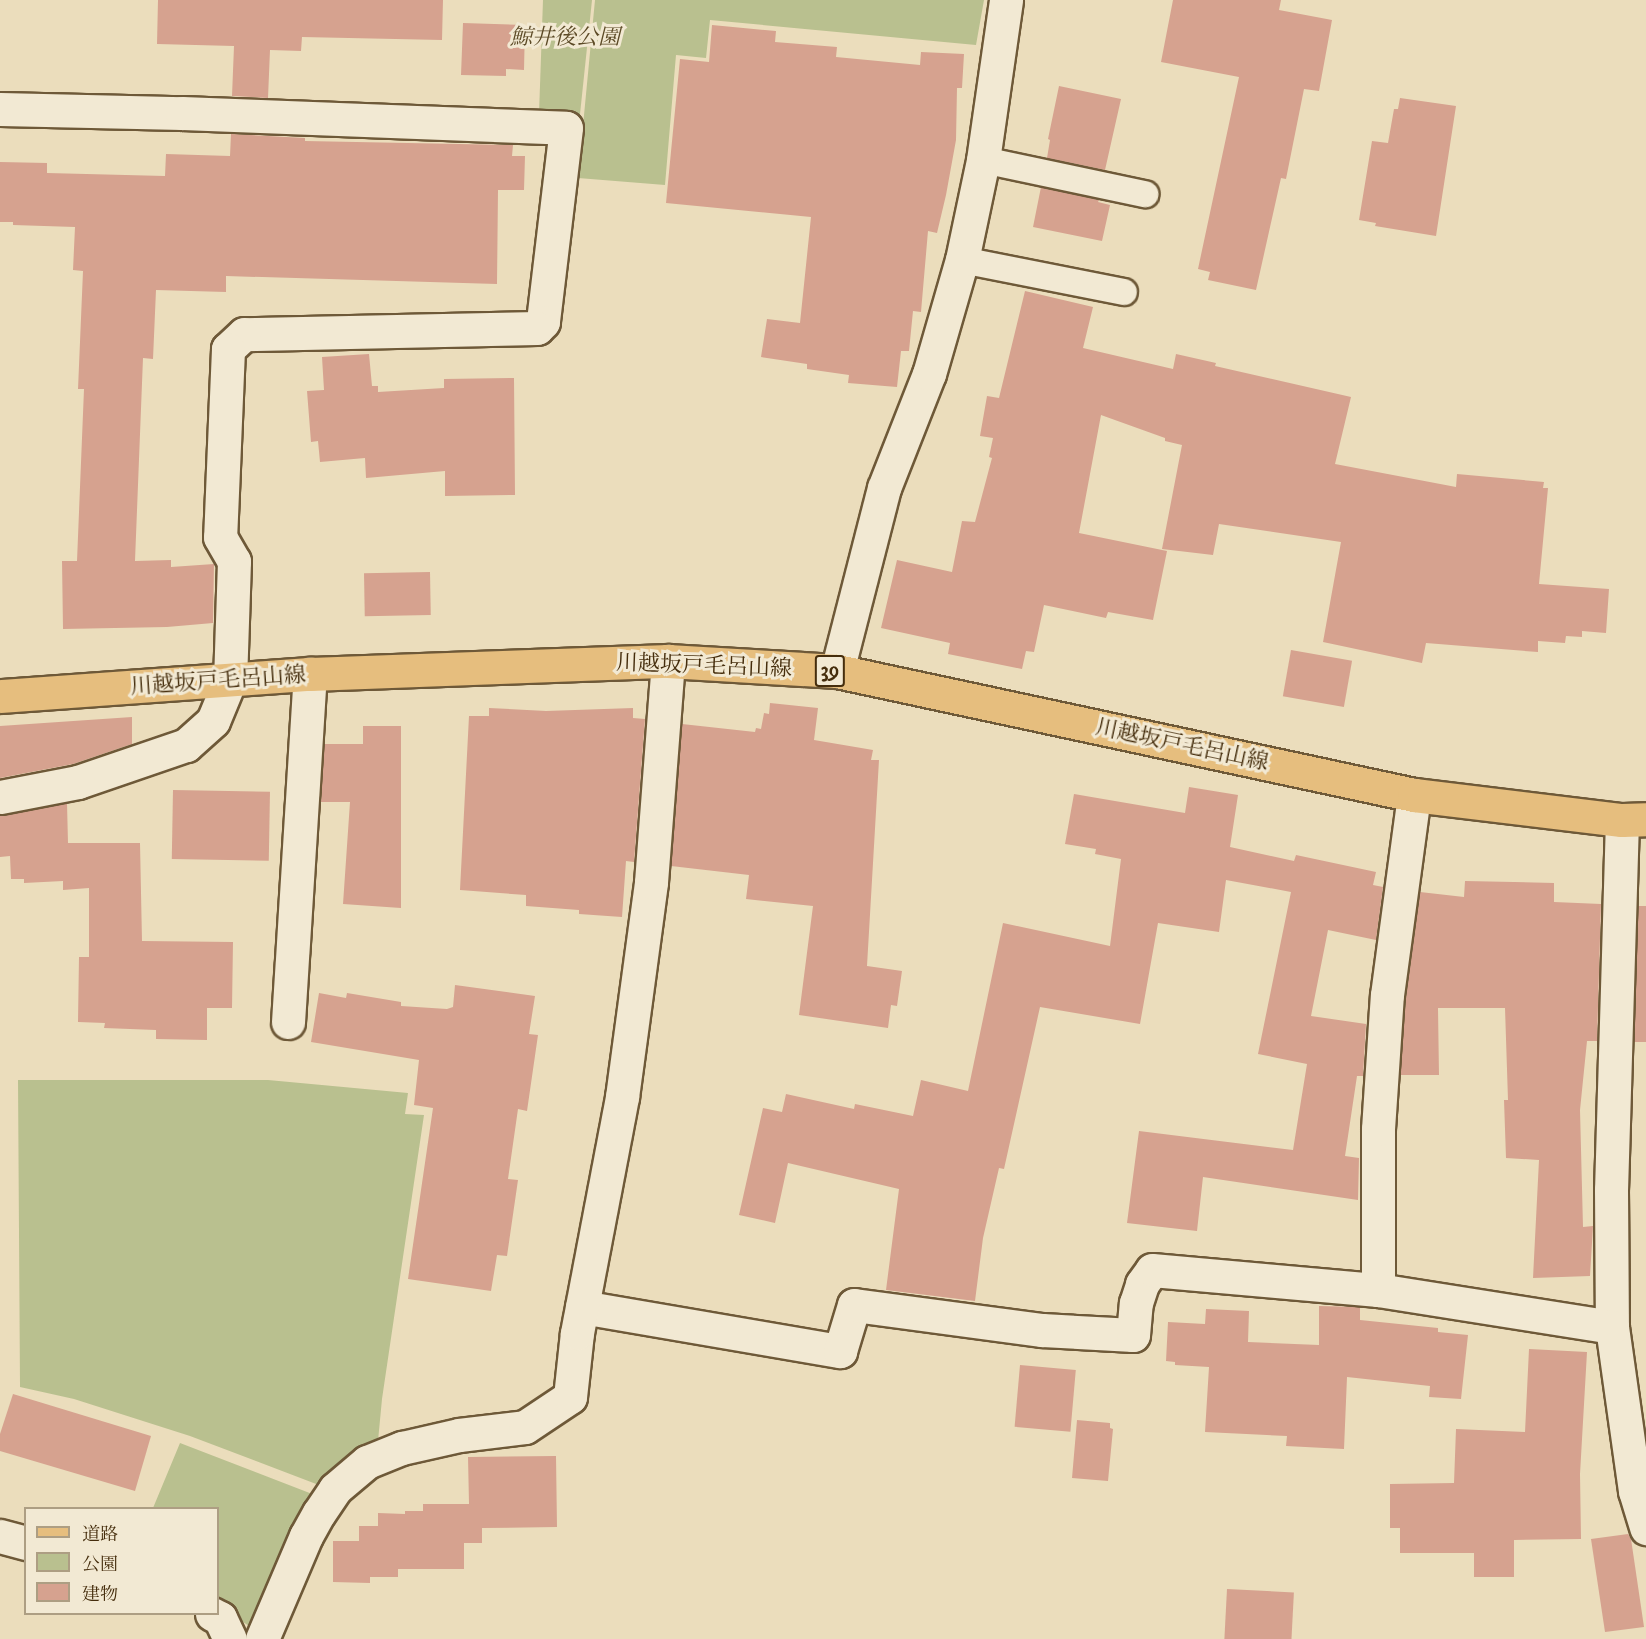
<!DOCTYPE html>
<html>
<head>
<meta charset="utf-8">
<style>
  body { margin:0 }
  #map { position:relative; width:1646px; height:1639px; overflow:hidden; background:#ebddbc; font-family:"IM FELL DW Pica","Noto Serif JP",serif }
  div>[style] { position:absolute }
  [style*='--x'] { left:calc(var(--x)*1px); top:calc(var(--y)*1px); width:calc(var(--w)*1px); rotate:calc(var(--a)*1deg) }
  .green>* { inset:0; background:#b9c08f }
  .building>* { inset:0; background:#d6a28f; transform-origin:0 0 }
  .roads { filter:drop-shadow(2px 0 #6e5938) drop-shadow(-2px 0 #6e5938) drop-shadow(0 2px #6e5938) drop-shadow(0 -2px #6e5938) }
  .service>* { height:26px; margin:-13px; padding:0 13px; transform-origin:13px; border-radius:13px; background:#f2e9d3 }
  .minor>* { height:33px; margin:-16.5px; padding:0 16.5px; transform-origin:16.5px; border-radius:16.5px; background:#f2e9d3 }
  .primary>* { height:33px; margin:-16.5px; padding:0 16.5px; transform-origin:16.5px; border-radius:16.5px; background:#e6be7e }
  span { translate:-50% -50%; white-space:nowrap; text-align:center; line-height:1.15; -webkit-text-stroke:6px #f2e9d3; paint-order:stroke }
  .shield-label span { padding:2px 4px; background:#f2e9d3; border:2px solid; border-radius:4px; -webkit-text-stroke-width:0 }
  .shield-label { font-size:21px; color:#452d0c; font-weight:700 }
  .park-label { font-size:22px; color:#5c4a26; font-style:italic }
  .street-label { font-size:22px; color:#452d0c }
  .legend { position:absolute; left:24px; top:1507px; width:195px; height:108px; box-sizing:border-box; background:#f2e9d3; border:2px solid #ad9e83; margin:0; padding:8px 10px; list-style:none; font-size:18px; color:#452d0c }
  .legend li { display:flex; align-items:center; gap:12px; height:30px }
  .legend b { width:30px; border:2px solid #ad9e83 }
</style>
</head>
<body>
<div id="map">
  <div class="green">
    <div style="clip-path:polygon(543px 0,592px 0,580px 114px,539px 114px)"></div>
    <div style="clip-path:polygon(595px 0,984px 0,976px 45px,710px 20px,706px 58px,676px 55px,665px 185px,578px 178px)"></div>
    <div style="clip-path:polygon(18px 1080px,268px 1080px,408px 1093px,405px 1114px,424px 1115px,382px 1399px,378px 1441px,324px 1487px,190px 1436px,74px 1399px,20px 1387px)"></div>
    <div style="clip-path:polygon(180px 1443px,320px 1497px,256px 1625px,249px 1626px,218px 1605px,218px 1508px,153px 1508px)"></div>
  </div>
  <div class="building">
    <div style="clip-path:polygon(158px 0,443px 0,442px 40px,302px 37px,301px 51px,270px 50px,268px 98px,232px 96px,234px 46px,157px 44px)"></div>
    <div style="clip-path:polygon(1173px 0,1281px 0,1279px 10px,1332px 20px,1319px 91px,1304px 89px,1286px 179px,1281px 178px,1256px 290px,1208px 280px,1210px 272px,1198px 269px,1239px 77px,1161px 62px)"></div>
    <div style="clip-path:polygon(463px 23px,525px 25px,524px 70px,506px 69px,506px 76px,461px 75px)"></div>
    <div style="clip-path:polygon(712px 25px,776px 31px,775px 42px,837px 47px,836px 57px,920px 65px,921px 52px,964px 54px,962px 88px,957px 88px,956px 140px,946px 195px,937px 233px,928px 231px,921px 312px,913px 311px,909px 351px,901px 351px,897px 387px,848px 383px,849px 375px,807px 369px,807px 364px,761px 357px,767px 319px,800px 323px,811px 217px,666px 203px,680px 59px,709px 62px)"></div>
    <div style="clip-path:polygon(1059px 86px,1121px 99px,1105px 170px,1047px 158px,1050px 140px,1048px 139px)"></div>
    <div style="clip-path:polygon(1400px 98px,1456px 106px,1436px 236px,1375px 226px,1376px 223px,1359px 220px,1372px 141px,1388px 143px,1394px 109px,1398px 109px)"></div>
    <div style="clip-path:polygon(231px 134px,305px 138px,305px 141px,513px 145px,512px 156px,525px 156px,524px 190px,498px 190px,497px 284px,226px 276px,226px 292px,156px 290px,153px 359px,143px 358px,135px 561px,171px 560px,171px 567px,214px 564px,213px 623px,167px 627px,63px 629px,62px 561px,77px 561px,84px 389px,78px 389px,83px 271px,73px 270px,75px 227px,13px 225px,13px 222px,0 222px,0 162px,47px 163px,47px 173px,165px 176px,166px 154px,230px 156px)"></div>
    <div style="clip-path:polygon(1041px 187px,1099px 200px,1098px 202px,1110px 205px,1102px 241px,1033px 227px)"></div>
    <div style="clip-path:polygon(1025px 291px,1093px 307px,1083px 348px,1173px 369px,1176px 354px,1216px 363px,1215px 366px,1351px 397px,1335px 464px,1456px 487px,1457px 474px,1544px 482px,1543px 488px,1548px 488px,1539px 584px,1609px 589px,1606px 633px,1582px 631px,1582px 637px,1566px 636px,1565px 643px,1538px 641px,1538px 652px,1426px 643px,1422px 663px,1323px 642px,1341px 542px,1219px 524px,1213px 555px,1162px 549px,1182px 445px,1165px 441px,1165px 438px,1101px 415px,1079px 533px,1167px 551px,1153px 620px,1108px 612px,1106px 618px,1044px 605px,1034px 652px,1026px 651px,1022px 669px,948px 654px,950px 643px,881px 628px,897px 560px,952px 572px,962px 521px,975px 522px,992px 458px,989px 457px,993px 438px,980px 436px,987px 396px,999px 398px)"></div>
    <div style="clip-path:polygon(369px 354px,372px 386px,378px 386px,378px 392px,444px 388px,444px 379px,514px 378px,515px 495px,445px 496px,445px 471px,366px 478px,365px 458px,320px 462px,318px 441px,311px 442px,307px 391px,324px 390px,322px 357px)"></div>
    <div style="left:430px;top:572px;width:43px;height:66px;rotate:89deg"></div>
    <div style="left:1291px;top:650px;width:62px;height:47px;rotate:10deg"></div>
    <div style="clip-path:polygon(770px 703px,818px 708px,814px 740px,873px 750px,871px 760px,879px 760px,867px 966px,902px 971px,897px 1006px,891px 1005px,888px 1028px,799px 1015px,813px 906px,746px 899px,749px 875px,671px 866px,682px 724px,755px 732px,756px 728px,761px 729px,764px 713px,769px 714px)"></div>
    <div style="clip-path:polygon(489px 708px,546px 711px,633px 708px,633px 718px,645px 719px,634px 862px,626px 861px,622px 917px,579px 914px,579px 910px,526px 906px,526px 895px,460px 890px,469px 716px,489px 716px)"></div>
    <div style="clip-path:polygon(132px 717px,132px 744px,73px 764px,0 778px,0 726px)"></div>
    <div style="clip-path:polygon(363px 726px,401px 726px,401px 908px,343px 904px,350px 802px,321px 802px,324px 744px,363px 744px)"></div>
    <div style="clip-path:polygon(1189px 787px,1238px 795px,1230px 847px,1294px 861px,1296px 855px,1376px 872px,1373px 885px,1383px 887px,1376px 940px,1328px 930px,1311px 1016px,1366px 1024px,1363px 1076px,1357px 1076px,1345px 1156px,1359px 1158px,1358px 1200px,1203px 1177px,1197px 1231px,1127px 1223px,1139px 1131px,1293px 1150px,1307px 1064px,1258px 1054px,1291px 892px,1226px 880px,1219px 932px,1158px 923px,1140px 1024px,1040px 1007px,1004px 1169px,999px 1168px,983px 1238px,975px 1301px,886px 1290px,899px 1189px,788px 1163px,775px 1223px,739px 1215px,763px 1108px,782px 1112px,786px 1094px,854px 1109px,855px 1104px,913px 1116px,921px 1080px,968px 1091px,1003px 923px,1110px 946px,1121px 859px,1095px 854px,1096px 849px,1065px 844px,1074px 794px,1185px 813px)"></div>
    <div style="left:173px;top:790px;width:97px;height:69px;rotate:1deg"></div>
    <div style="clip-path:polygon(67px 803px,68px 843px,140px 843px,142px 941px,233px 942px,232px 1008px,207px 1008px,207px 1040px,156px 1039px,156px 1030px,104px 1028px,105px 1023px,78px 1022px,79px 957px,89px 957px,89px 888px,63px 890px,63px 881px,24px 883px,24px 879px,11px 879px,10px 856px,0 857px,0 815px)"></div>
    <div style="clip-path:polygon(1465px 881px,1554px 883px,1554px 902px,1601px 904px,1597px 1041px,1587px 1041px,1580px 1110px,1583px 1227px,1593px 1226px,1590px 1276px,1533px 1278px,1539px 1160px,1506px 1158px,1504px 1100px,1508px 1100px,1505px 1008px,1438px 1008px,1439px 1075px,1400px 1075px,1406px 997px,1420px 892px,1464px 897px)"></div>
    <div style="clip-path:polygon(1638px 906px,1646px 906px,1646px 1042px,1634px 1042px)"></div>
    <div style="clip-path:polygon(455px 985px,535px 996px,529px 1034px,538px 1035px,527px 1111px,518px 1109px,508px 1179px,518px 1180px,507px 1256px,497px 1255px,491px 1291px,408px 1279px,433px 1108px,414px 1105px,419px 1060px,311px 1042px,319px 993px,346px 998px,347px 993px,401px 1002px,401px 1006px,447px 1009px,453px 1007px)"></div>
    <div style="clip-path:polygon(1319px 1306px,1360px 1307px,1360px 1320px,1438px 1328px,1438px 1332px,1468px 1335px,1461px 1399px,1429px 1397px,1430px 1386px,1347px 1377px,1344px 1449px,1286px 1446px,1287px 1436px,1205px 1432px,1209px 1367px,1175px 1365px,1175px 1362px,1166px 1361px,1168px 1322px,1205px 1324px,1206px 1309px,1249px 1311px,1248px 1342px,1319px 1345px)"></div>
    <div style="clip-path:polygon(1529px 1349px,1587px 1352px,1580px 1474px,1581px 1539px,1514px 1540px,1514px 1577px,1474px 1577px,1474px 1553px,1400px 1553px,1400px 1528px,1390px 1528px,1390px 1484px,1454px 1483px,1456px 1429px,1525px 1432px)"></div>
    <div style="left:1020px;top:1365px;width:56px;height:62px;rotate:5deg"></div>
    <div style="clip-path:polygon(13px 1394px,151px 1436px,135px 1491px,0 1451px,0 1434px)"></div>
    <div style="clip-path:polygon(1077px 1420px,1110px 1423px,1110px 1428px,1113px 1429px,1108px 1481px,1072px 1478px)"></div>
    <div style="clip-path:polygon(556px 1456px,557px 1527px,482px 1528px,482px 1543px,464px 1543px,464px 1569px,398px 1569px,398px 1577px,370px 1577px,370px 1583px,333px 1582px,333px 1541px,359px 1541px,359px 1526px,378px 1526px,378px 1513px,405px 1514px,405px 1511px,423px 1511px,423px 1504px,469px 1504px,468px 1457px)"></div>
    <div style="clip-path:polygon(1628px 1534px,1631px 1539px,1644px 1627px,1605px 1632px,1591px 1539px)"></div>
    <div style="left:1227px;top:1589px;width:67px;height:50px;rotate:3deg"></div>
  </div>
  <div class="roads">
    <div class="service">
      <div style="--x:983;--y:160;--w:166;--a:11.9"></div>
      <div style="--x:962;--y:260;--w:165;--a:11.2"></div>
    </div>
    <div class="minor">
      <div style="--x:0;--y:109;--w:182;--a:1.3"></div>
      <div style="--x:182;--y:113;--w:384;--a:2.2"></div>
      <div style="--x:566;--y:128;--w:195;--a:96.8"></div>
      <div style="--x:543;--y:322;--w:8;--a:135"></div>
      <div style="--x:537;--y:328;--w:293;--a:178.8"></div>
      <div style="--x:244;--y:334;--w:22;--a:137"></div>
      <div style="--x:228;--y:349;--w:188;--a:92.4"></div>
      <div style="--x:220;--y:537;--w:28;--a:60"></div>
      <div style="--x:234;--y:561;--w:119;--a:91.9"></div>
      <div style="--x:230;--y:680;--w:44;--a:112.5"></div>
      <div style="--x:213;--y:721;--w:36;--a:138"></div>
      <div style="--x:186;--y:745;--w:114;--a:161.1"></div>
      <div style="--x:78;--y:782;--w:79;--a:169.1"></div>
      <div style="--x:837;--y:671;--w:189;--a:-75.6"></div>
      <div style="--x:884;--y:488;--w:123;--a:-68.5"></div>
      <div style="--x:929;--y:374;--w:119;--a:-73.9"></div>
      <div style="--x:962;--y:260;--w:102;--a:-78.1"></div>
      <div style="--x:983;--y:160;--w:162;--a:-81.8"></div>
      <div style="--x:1622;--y:820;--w:370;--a:91.7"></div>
      <div style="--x:1611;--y:1190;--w:137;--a:89.6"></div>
      <div style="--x:1612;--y:1327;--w:166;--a:82"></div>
      <div style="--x:1635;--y:1491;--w:39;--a:73"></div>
      <div style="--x:288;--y:1022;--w:349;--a:-86.4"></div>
      <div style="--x:1378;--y:1290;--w:161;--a:-90"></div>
      <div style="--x:1378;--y:1129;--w:134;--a:-86.2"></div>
      <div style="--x:1387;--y:995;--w:202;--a:-82.3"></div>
      <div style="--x:582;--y:1307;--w:262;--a:9.7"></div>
      <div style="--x:840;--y:1351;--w:48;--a:-73.1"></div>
      <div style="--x:854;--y:1305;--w:190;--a:7.6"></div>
      <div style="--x:1042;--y:1330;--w:91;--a:3.1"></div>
      <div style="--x:1133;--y:1335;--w:32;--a:-85"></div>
      <div style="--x:1136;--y:1303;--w:20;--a:-72"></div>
      <div style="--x:1142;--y:1284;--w:17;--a:-54"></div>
      <div style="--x:1152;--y:1270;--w:227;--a:5.1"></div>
      <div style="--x:1378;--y:1290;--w:237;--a:9"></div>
      <div style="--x:0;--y:1536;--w:27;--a:15"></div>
      <div style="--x:212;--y:1614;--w:9;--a:27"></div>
      <div style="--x:220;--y:1618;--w:23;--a:65"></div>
      <div style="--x:262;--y:1639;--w:112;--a:-66.9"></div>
      <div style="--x:306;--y:1536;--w:26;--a:-61"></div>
      <div style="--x:319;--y:1513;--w:29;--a:-56"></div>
      <div style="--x:335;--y:1489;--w:42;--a:-40.2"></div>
      <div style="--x:367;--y:1462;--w:38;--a:-22"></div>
      <div style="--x:402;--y:1448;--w:58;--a:-12.8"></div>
      <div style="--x:459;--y:1435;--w:66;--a:-6.9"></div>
      <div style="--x:525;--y:1427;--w:54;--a:-33.7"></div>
      <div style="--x:570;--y:1397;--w:64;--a:-83.8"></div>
      <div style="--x:577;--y:1333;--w:240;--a:-79.2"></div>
      <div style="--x:622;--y:1097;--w:217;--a:-82.3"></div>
      <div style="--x:651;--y:882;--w:222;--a:-85.6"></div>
    </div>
    <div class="primary">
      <div style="--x:0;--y:696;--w:311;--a:-4.1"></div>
      <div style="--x:310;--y:674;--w:358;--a:-2.1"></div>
      <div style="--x:668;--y:661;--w:169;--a:3.4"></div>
      <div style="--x:837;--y:671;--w:590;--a:12.13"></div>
      <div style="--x:1414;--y:795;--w:209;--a:6.9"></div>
      <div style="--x:1622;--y:820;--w:24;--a:-2"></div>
    </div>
  </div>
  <div class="shield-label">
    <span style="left:830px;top:671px">39</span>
  </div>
  <div class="park-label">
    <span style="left:565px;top:38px">鯨井後公園</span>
  </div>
  <div class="street-label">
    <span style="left:704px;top:666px;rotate:2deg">川越坂戸毛呂山線</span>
    <span style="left:218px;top:681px;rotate:-4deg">川越坂戸毛呂山線</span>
    <span style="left:1182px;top:745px;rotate:12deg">川越坂戸毛呂山線</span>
  </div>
  <ul class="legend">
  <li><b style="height:8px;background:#e6be7e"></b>道路</li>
  <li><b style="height:16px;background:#b9c08f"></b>公園</li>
  <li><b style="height:16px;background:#d6a28f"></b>建物</li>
  </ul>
</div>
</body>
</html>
